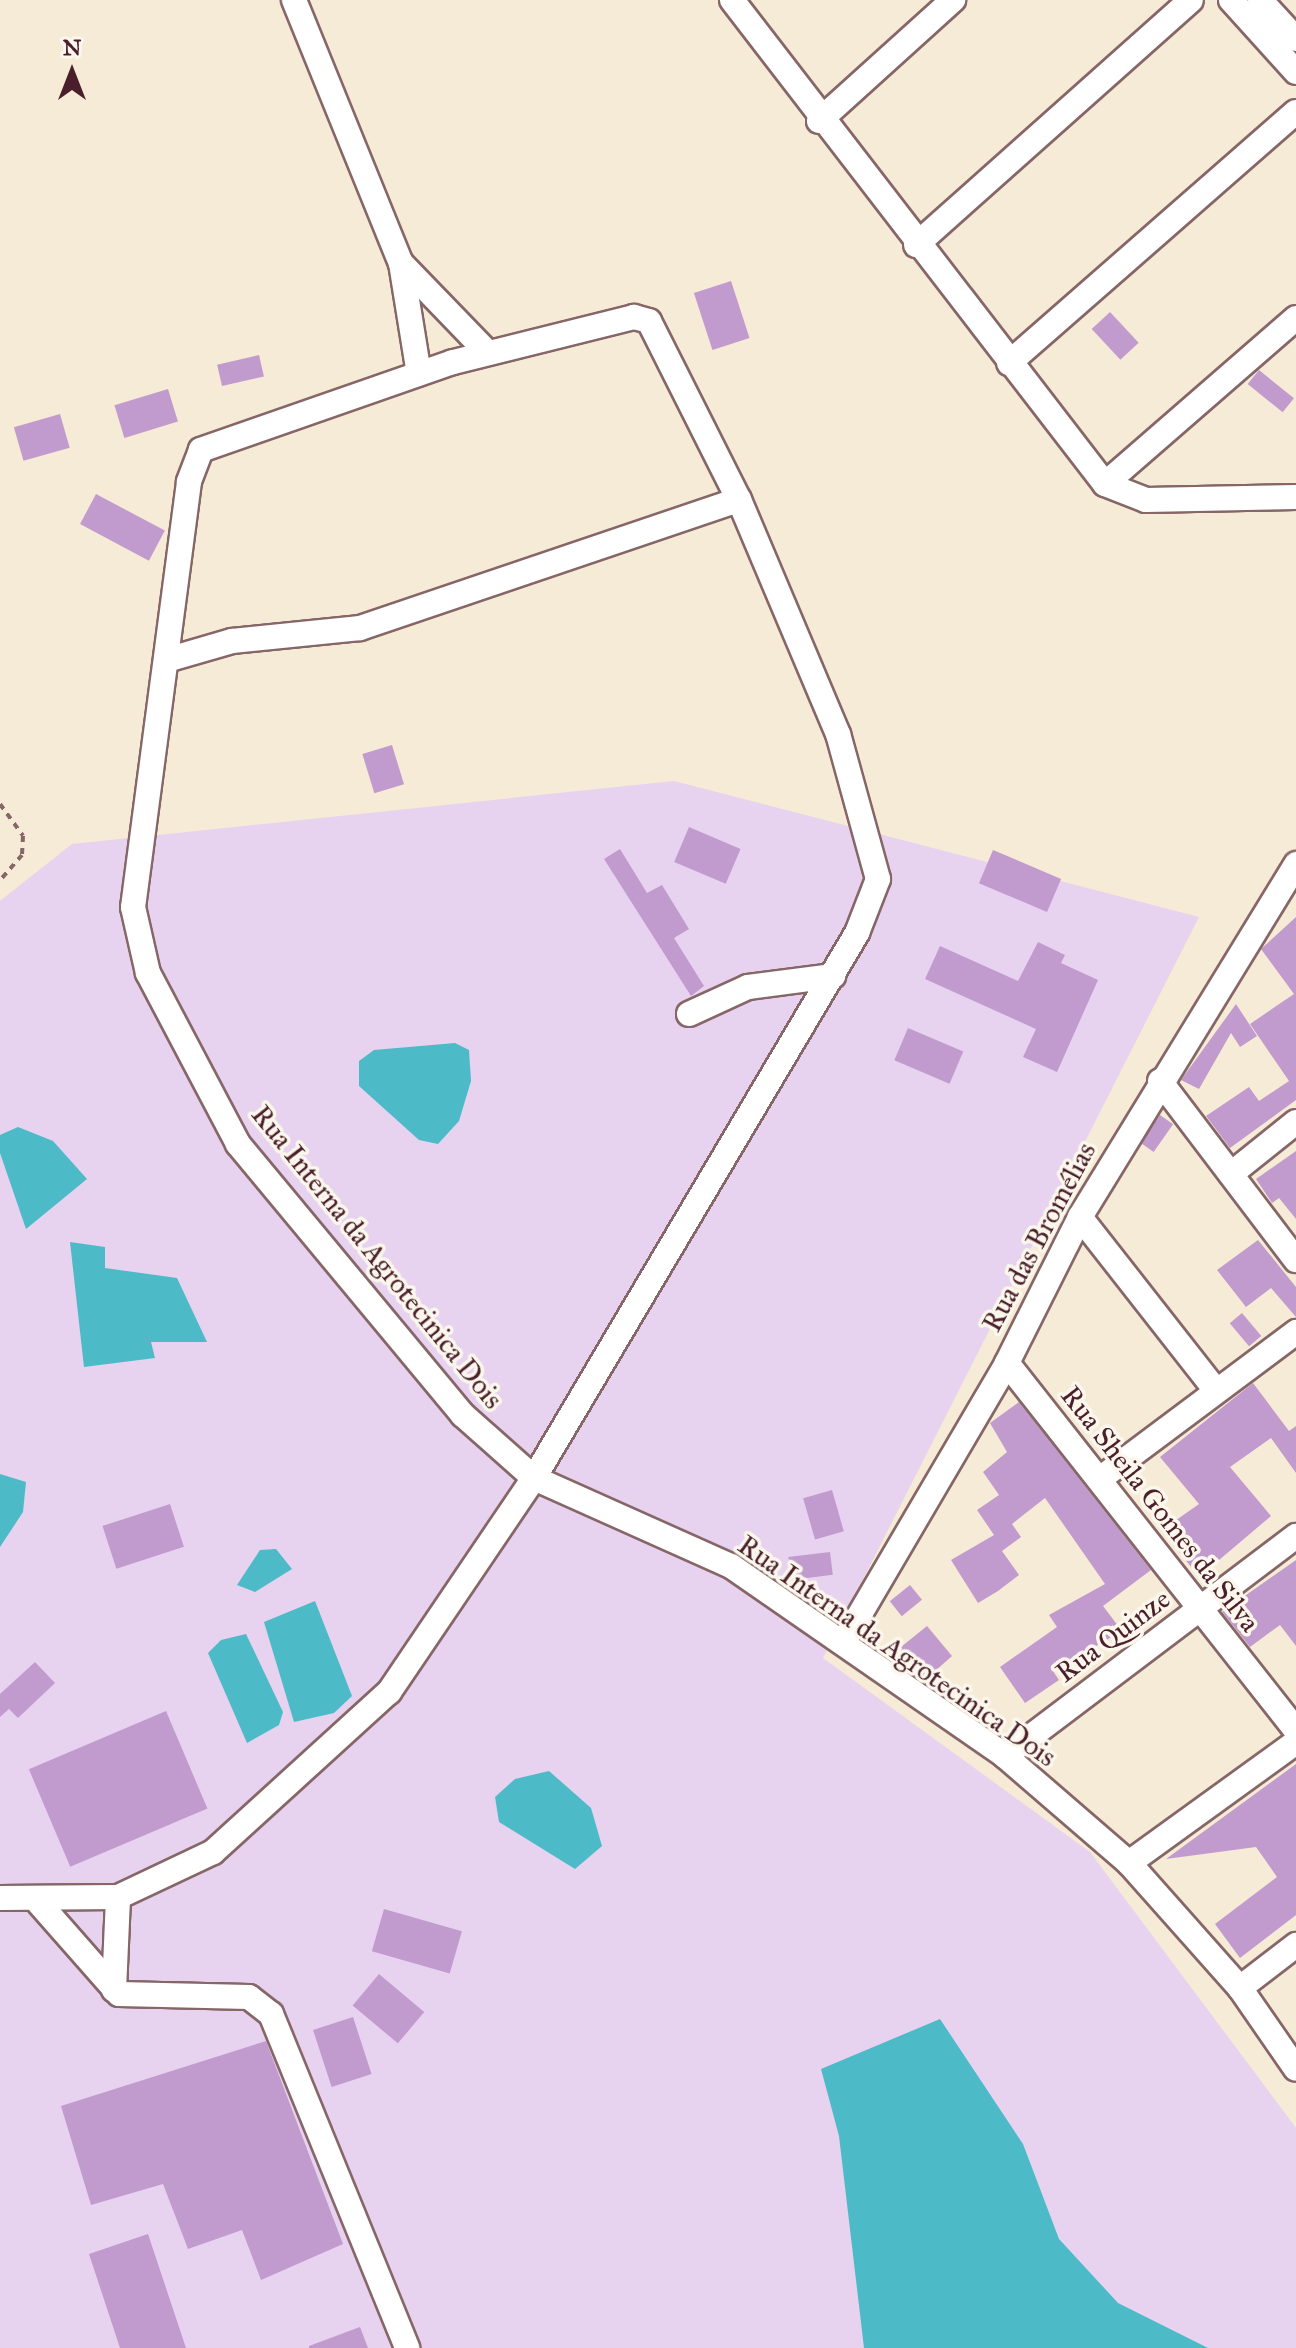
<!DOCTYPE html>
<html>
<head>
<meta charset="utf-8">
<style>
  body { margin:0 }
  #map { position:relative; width:1296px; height:2348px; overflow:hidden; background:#f6ebd6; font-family:"IM FELL Great Primer",serif }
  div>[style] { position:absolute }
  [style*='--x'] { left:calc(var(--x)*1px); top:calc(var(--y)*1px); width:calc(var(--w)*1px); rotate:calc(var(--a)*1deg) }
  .built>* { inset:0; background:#e7d2ef }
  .water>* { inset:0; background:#4dbac7 }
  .building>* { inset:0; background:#c19bce; transform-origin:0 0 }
  .path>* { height:4px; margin-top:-2px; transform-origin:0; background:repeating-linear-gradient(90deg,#866667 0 6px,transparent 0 12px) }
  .roads { filter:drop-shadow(2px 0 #866667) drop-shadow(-2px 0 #866667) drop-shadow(0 2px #866667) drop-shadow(0 -2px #866667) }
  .minor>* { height:24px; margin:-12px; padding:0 12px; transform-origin:12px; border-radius:12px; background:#fff }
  span { translate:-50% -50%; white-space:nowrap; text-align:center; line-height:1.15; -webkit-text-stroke:7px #fbf7ec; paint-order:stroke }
  .street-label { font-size:28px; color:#4a1f2b }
  .north { position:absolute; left:32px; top:32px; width:80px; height:80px; -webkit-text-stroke:6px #fbf7ec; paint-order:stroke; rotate:0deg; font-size:22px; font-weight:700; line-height:32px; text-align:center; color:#4a1f2b }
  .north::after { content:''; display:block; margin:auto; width:28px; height:36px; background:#4a1f2b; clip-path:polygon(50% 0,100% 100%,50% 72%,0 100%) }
</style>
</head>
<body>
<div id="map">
  <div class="built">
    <div style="clip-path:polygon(674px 781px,1199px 917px,823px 1658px,1090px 1852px,1296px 2128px,1296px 2348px,0 2348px,0 901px,72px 844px)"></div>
  </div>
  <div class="water">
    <div style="clip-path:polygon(455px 1043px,469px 1050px,471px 1081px,459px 1121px,438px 1144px,419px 1140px,359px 1086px,359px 1061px,374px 1050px)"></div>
    <div style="clip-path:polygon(18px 1127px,53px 1141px,87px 1179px,26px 1229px,0 1153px,0 1135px)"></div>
    <div style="clip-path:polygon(70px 1242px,105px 1247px,105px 1268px,177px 1278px,207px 1342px,151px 1342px,155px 1358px,84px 1367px)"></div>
    <div style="clip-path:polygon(0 1474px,26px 1482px,23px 1512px,0 1547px)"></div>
    <div style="clip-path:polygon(276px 1549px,292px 1569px,255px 1592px,237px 1585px,260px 1550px)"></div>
    <div style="clip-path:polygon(315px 1601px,352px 1696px,334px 1713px,294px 1722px,264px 1622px)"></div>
    <div style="clip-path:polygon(246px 1634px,283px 1712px,279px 1725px,247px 1743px,208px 1653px,221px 1640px)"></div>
    <div style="clip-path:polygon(549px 1771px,591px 1808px,602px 1846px,575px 1869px,499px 1822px,495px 1797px,515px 1779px)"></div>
    <div style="clip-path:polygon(940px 2019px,1023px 2144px,1059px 2239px,1118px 2303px,1208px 2348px,864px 2348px,839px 2136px,821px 2069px)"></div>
  </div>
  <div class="building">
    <div style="left:731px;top:281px;width:60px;height:39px;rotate:72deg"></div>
    <div style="left:1110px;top:312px;width:42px;height:25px;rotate:47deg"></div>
    <div style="left:259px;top:355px;width:22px;height:43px;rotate:77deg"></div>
    <div style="left:1259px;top:370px;width:45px;height:18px;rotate:39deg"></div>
    <div style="left:168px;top:389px;width:34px;height:56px;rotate:73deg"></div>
    <div style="left:60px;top:414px;width:35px;height:48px;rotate:74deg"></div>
    <div style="left:96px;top:494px;width:78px;height:34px;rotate:28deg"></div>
    <div style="left:392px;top:745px;width:41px;height:31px;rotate:73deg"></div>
    <div style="left:689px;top:827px;width:56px;height:38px;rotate:23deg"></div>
    <div style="clip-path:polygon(620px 849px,647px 893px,662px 885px,689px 929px,674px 938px,704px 986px,691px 996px,604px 859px)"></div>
    <div style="left:993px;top:850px;width:74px;height:36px;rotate:23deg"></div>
    <div style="clip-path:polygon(1296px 917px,1296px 1100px,1230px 1148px,1206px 1116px,1249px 1087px,1259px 1101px,1289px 1081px,1250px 1024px,1294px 994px,1261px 949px)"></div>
    <div style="clip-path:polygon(1038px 942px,1065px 955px,1061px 963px,1098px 980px,1057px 1072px,1023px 1057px,1036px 1029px,925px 979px,940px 946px,1018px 981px)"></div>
    <div style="clip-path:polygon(1236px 1004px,1257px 1036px,1240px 1047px,1231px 1033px,1199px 1089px,1181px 1080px)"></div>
    <div style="left:908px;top:1028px;width:60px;height:35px;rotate:23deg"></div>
    <div style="left:1160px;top:1115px;width:16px;height:34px;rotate:35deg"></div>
    <div style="clip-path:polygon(1296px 1151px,1296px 1219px,1279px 1198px,1272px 1203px,1256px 1179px)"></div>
    <div style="clip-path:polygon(1258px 1240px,1296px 1287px,1296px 1317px,1271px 1288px,1246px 1307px,1217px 1270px)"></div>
    <div style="left:1242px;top:1313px;width:30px;height:16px;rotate:50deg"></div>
    <div style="clip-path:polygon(1253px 1383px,1289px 1431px,1296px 1426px,1296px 1473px,1271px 1438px,1230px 1467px,1271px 1516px,1199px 1577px,1162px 1530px,1199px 1504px,1160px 1457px)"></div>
    <div style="clip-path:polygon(1019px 1402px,1151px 1570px,1103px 1606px,1122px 1631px,1053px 1671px,1059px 1680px,1025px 1703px,1000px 1667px,1057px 1627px,1049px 1615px,1105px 1584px,1045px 1498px,1012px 1524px,1021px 1537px,1002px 1551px,1019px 1575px,998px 1591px,978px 1603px,951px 1560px,994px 1535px,977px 1510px,999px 1495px,983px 1472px,1007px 1452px,990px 1423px)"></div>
    <div style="left:832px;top:1490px;width:43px;height:30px;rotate:74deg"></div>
    <div style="left:170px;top:1504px;width:45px;height:71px;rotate:72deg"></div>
    <div style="left:830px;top:1552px;width:23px;height:42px;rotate:83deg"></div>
    <div style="clip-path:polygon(1296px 1560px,1296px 1646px,1280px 1625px,1250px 1647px,1222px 1612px)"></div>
    <div style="left:910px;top:1585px;width:19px;height:26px;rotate:51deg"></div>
    <div style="clip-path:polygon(927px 1626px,952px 1656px,925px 1680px,891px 1655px)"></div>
    <div style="clip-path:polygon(35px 1662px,55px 1683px,18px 1718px,9px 1709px,0 1717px,0 1694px)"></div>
    <div style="left:166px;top:1711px;width:106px;height:149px;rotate:67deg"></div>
    <div style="clip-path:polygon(1296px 1764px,1296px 1915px,1240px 1958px,1215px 1924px,1277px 1877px,1256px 1847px,1166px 1859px)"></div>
    <div style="left:384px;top:1909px;width:81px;height:44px;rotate:16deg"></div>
    <div style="left:379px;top:1974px;width:59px;height:41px;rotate:40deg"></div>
    <div style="left:353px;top:2017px;width:60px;height:42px;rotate:72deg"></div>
    <div style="clip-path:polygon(266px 2041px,343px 2244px,261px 2280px,242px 2230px,188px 2249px,163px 2184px,91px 2205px,61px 2106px)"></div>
    <div style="clip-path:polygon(148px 2234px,186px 2348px,120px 2348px,89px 2254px)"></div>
    <div style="clip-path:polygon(360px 2327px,368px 2348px,309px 2348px,309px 2346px)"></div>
  </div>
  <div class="path">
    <div style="--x:0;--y:804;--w:39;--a:54"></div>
    <div style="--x:23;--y:836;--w:19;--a:93"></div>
    <div style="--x:22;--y:855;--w:33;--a:131"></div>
  </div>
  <div class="roads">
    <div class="minor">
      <div style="--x:294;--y:0;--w:284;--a:67.9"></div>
      <div style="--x:401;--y:263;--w:112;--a:80.8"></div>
      <div style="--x:732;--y:0;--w:611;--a:52.38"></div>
      <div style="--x:1105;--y:484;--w:44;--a:21.3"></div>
      <div style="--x:1146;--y:500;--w:150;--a:-1.1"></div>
      <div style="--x:1231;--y:0;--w:97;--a:47.9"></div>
      <div style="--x:1260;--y:0;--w:53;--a:47.3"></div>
      <div style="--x:819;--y:121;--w:181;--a:-42.1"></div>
      <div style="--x:916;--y:245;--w:368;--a:-41.7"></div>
      <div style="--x:401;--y:263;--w:125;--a:46"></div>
      <div style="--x:1009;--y:363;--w:381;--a:-41.2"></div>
      <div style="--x:1105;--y:484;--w:253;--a:-41"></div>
      <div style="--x:170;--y:659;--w:65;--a:-16.2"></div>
      <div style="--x:232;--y:641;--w:129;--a:-5.8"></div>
      <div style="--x:360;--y:628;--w:400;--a:-18.7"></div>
      <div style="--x:689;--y:1014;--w:65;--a:-24.6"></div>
      <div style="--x:748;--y:987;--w:86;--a:-7.4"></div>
      <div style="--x:1160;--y:1081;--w:225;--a:52.8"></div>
      <div style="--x:1231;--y:1174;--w:83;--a:-38.7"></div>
      <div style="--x:1080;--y:1217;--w:219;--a:51.9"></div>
      <div style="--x:1007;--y:1363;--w:467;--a:51.8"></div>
      <div style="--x:1101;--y:1478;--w:244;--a:-36.8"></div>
      <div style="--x:843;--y:1643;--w:324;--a:-59.6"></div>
      <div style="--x:1007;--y:1363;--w:163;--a:-63.4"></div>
      <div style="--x:1080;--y:1217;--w:414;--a:-58.5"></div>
      <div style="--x:1005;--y:1756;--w:365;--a:-37.1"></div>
      <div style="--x:1129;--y:1863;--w:206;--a:-35.9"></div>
      <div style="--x:0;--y:1898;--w:118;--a:-0.5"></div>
      <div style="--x:118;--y:1897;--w:105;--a:-25.3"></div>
      <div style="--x:213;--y:1852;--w:238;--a:-42.3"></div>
      <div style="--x:389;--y:1692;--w:258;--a:-55.9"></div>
      <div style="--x:534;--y:1478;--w:634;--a:-59.35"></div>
      <div style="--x:857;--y:933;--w:58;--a:-68.7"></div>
      <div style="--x:878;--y:879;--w:150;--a:-105.4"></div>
      <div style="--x:838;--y:734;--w:254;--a:-112.9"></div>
      <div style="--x:739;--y:500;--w:200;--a:-116.7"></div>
      <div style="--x:649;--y:321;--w:16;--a:-165"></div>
      <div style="--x:634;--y:317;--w:187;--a:166"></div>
      <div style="--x:453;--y:362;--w:267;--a:160.8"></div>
      <div style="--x:201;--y:450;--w:34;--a:111"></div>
      <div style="--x:189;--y:482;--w:429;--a:97.5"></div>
      <div style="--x:133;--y:907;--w:68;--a:77.2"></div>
      <div style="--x:148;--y:973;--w:193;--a:62.2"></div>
      <div style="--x:238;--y:1144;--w:352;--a:50.3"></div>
      <div style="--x:463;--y:1415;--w:95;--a:41.6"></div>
      <div style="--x:534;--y:1478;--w:216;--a:24.1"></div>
      <div style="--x:731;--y:1566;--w:333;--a:34.7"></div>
      <div style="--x:1005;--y:1756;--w:164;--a:40.8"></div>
      <div style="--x:1129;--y:1863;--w:167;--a:48.4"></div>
      <div style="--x:1240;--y:1988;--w:98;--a:55.3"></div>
      <div style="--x:39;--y:1903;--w:121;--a:48.7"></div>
      <div style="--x:119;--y:1994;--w:130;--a:1.3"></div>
      <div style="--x:249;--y:1997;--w:28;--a:38"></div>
      <div style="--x:271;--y:2014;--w:361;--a:67.8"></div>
      <div style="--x:1240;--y:1988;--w:71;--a:-37.5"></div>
      <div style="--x:114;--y:1990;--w:93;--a:-87.5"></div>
    </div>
  </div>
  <div class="street-label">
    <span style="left:1039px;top:1237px;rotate:-62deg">Rua das Bromélias</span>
    <span style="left:377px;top:1257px;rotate:51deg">Rua Interna da Agrotecinica Dois</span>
    <span style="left:1160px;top:1509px;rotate:52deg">Rua Sheila Gomes da Silva</span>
    <span style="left:1113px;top:1636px;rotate:-37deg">Rua Quinze</span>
    <span style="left:897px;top:1651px;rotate:35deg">Rua Interna da Agrotecinica Dois</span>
  </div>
  <div class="north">N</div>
</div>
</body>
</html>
